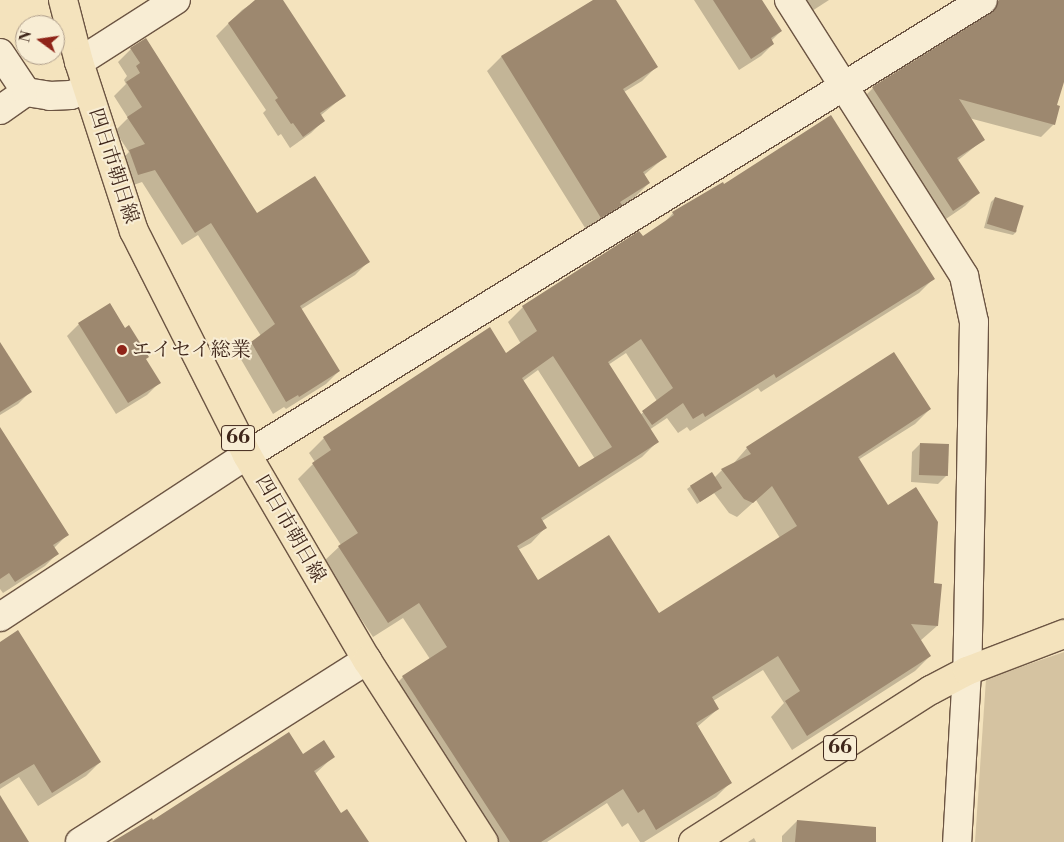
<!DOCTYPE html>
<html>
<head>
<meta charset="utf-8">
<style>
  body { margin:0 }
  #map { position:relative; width:1064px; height:842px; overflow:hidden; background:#f4e3bd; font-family:"Libre Bodoni","Noto Serif JP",serif }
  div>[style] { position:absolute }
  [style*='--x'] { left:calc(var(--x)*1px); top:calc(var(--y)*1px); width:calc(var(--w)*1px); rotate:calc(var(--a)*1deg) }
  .green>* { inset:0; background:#d5c3a1 }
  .shadow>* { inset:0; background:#0003 }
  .building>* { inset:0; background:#9d886f; transform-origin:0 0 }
  .roads { filter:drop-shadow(1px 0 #6c5543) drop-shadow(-1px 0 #6c5543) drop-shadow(0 1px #6c5543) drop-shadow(0 -1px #6c5543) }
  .minor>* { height:28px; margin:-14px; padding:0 14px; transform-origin:14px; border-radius:14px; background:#f8edd4 }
  .major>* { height:28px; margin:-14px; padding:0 14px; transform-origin:14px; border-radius:14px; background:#f4e3bd }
  .dots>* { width:14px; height:14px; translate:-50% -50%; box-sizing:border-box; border:2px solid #f8edd4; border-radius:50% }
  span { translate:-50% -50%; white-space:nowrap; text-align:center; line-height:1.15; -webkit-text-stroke:4px #f8edd4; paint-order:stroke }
  .shield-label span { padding:1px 4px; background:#f8edd4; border:1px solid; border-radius:4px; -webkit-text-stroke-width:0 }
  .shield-label { font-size:19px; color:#3f261a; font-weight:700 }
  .street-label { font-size:20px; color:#3f261a }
  .poi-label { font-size:20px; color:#3f261a }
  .left { translate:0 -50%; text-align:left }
  .north { position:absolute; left:15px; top:15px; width:50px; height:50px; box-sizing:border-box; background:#f8edd4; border:1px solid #ae9d8a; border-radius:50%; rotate:284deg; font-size:14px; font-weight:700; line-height:20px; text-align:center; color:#3f261a }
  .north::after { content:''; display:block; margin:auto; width:18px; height:22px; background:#8f2418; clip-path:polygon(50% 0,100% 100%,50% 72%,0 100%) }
</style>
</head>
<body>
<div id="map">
  <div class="green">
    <div style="clip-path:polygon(1064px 652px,1064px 842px,975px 842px,986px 679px)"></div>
  </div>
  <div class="shadow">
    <div style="clip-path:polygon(257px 0,281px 0,344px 96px,320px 116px,323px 121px,311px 133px,290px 148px,281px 134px,278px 136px,263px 113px,266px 110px,216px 36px,242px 10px)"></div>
    <div style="clip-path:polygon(594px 0,614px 0,656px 67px,642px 81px,624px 92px,665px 157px,644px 175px,649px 183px,635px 197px,587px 231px,487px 71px,501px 57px)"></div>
    <div style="clip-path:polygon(694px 0,761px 0,781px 31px,771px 41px,773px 44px,761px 56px,739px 70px)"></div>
    <div style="clip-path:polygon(805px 0,829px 0,812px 11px)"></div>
    <div style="clip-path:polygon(1001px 0,1064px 0,1064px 77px,1056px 106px,1054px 124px,1041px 137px,969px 118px,983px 140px,957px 161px,978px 193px,965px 206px,940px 223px,860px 101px,873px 88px,985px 19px,986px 15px)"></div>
    <div style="clip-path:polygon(131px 49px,256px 214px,368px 262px,355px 275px,300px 310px,339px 371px,326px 384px,286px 409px,284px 407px,273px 414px,239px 356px,261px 336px,198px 235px,182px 245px,142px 182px,125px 188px,117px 164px,129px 152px,115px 131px,128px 118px,114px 96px,126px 84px,124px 80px,127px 76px,118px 62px)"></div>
    <div style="clip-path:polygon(995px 198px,1017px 231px,1013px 235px,984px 228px,991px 202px)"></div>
    <div style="clip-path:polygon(evenodd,673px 213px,934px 278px,919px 293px,761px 392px,758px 388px,690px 431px,687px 427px,678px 433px,667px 418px,649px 430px,657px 442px,642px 457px,542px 521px,546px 527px,531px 543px,518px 550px,538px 581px,659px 615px,780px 538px,756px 500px,737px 517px,729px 513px,714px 493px,697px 504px,687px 489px,691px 486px,714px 478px,722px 470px,733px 464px,747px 448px,930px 409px,915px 424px,858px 460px,932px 584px,937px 626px,920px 641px,930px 656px,915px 671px,792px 750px,771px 717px,784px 703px,763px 670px,713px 701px,718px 709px,697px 727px,731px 782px,716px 797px,644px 842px,640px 842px,628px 823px,622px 827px,607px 803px,547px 842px,486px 842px,388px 692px,403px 677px,430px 659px,403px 618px,373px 637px,323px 562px,341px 545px,298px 479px,315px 462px,309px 453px,324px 438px,506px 355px,521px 344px,508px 322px,523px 307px,639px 233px,642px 238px,663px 224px,673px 213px,626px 353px,657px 401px,640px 415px,608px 365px,626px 353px,673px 213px,538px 370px,595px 459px,578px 469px,523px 381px,538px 370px)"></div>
    <div style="clip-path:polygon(110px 305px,159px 383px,147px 395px,116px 414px,67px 336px,79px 324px)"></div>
    <div style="clip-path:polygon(0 344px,30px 392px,18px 404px,0 415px)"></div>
    <div style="clip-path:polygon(0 429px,67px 535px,54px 548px,57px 554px,45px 566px,3px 593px,0 589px)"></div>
    <div style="clip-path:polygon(920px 444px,947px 475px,938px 484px,911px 482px,912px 452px)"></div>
    <div style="clip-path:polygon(0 644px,100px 762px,86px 776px,38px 806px,19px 777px,0 789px)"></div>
    <div style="clip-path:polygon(303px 756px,333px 757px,315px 774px,341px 814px,367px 842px,115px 842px,153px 822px)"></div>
    <div style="clip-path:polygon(797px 821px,854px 842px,782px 842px,782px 836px)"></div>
    <div style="clip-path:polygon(754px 838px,756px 842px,748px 842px)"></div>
  </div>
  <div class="building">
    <div style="clip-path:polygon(255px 0,283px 0,346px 96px,320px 113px,325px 121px,303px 137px,293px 123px,291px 124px,275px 100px,278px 98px,228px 23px)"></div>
    <div style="clip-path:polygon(593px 0,616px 0,658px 67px,623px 89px,667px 157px,643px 172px,650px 183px,620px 202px,622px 205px,601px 218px,501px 56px)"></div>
    <div style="clip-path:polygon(713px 0,762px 0,782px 31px,771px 38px,774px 44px,751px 59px)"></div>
    <div style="clip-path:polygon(999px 0,1064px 0,1064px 82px,1057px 105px,1060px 106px,1055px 125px,959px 99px,985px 140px,957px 158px,980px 193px,953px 211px,872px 87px,991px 13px)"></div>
    <div style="clip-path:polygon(146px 38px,257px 213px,315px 176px,370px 262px,300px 306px,340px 371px,299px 397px,298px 395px,286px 402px,251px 342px,275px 324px,211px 223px,195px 233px,155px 170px,138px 175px,129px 150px,145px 144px,127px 117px,142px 107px,126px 82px,140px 73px,136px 66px,140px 63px,130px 48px)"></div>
    <div style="clip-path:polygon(evenodd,831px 115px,935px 279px,776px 378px,774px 374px,705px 417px,703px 413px,693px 419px,683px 403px,652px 425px,642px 411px,673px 388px,641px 339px,608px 362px,659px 442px,541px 518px,547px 528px,517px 546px,538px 580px,609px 535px,659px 613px,797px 526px,772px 486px,753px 503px,744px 499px,721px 469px,751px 454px,746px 447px,894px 352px,931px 409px,858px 457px,888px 505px,916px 487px,938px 522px,934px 583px,942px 584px,938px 626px,911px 624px,931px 656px,807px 736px,785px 701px,800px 691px,778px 656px,712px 697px,719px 709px,696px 723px,732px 783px,656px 830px,644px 809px,638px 813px,623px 789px,541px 842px,510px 842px,402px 676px,447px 647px,419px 603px,388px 623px,338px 546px,358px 533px,312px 463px,331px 450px,323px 437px,490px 327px,506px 353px,537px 331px,522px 306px,639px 231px,643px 236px,674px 215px,672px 212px,723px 182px,724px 184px,831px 115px,553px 356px,612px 447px,579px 467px,522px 378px,553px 356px)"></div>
    <div style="left:995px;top:197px;width:30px;height:28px;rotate:17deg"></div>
    <div style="clip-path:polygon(110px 303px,125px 328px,129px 325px,149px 357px,146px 359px,161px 383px,128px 403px,78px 323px)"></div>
    <div style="clip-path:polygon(0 342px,32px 392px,0 412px)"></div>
    <div style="clip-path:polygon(0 427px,69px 535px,53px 545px,59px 554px,15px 582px,9px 573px,0 579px)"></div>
    <div style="left:920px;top:443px;width:29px;height:32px;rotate:2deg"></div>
    <div style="left:712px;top:472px;width:19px;height:26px;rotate:58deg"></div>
    <div style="clip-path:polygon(18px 630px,101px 762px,52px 793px,34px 764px,0 784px,0 642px)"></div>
    <div style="clip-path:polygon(289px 732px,303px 754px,324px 740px,335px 757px,314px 771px,341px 813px,347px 809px,369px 842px,112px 842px,152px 818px,153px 820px)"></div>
    <div style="clip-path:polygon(0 795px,29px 842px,0 842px)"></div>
    <div style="clip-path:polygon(797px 820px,876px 827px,876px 842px,795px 842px)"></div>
  </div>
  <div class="roads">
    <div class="minor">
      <div style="--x:789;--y:0;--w:327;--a:57.6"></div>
      <div style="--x:964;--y:276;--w:47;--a:77.7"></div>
      <div style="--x:974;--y:322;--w:349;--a:91.1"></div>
      <div style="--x:967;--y:671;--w:171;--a:93.3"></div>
      <div style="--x:0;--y:53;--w:47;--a:56.3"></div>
      <div style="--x:79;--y:62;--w:115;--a:-32.6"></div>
      <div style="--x:0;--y:110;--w:32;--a:-35"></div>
      <div style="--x:26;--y:92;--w:24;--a:9"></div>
      <div style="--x:50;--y:96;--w:21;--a:-3"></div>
      <div style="--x:71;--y:95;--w:17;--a:-21"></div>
      <div style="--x:0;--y:617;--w:295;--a:-33.3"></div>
      <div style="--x:247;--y:455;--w:865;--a:-31.72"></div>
      <div style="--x:80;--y:842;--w:340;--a:-32.4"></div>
    </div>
    <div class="major">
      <div style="--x:63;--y:0;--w:64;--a:75.5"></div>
      <div style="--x:79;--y:62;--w:178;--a:72"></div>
      <div style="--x:134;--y:231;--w:251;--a:63.2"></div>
      <div style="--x:247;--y:455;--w:238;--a:59.7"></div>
      <div style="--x:367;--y:660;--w:216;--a:57.3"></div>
      <div style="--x:693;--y:842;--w:282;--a:-32.6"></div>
      <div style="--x:931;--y:690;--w:41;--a:-27.8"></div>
      <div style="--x:967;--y:671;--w:104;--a:-20.9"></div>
    </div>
  </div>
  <div class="dots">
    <div style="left:122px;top:350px;background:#8f2418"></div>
  </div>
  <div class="shield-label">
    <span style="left:238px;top:438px">66</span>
    <span style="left:840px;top:748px">66</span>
  </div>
  <div class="street-label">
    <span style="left:113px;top:166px;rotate:72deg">四日市朝日線</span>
    <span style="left:290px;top:529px;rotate:60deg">四日市朝日線</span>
  </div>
  <div class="poi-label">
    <span class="left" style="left:132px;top:350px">エイセイ総業</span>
  </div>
  <div class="north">N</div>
</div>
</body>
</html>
